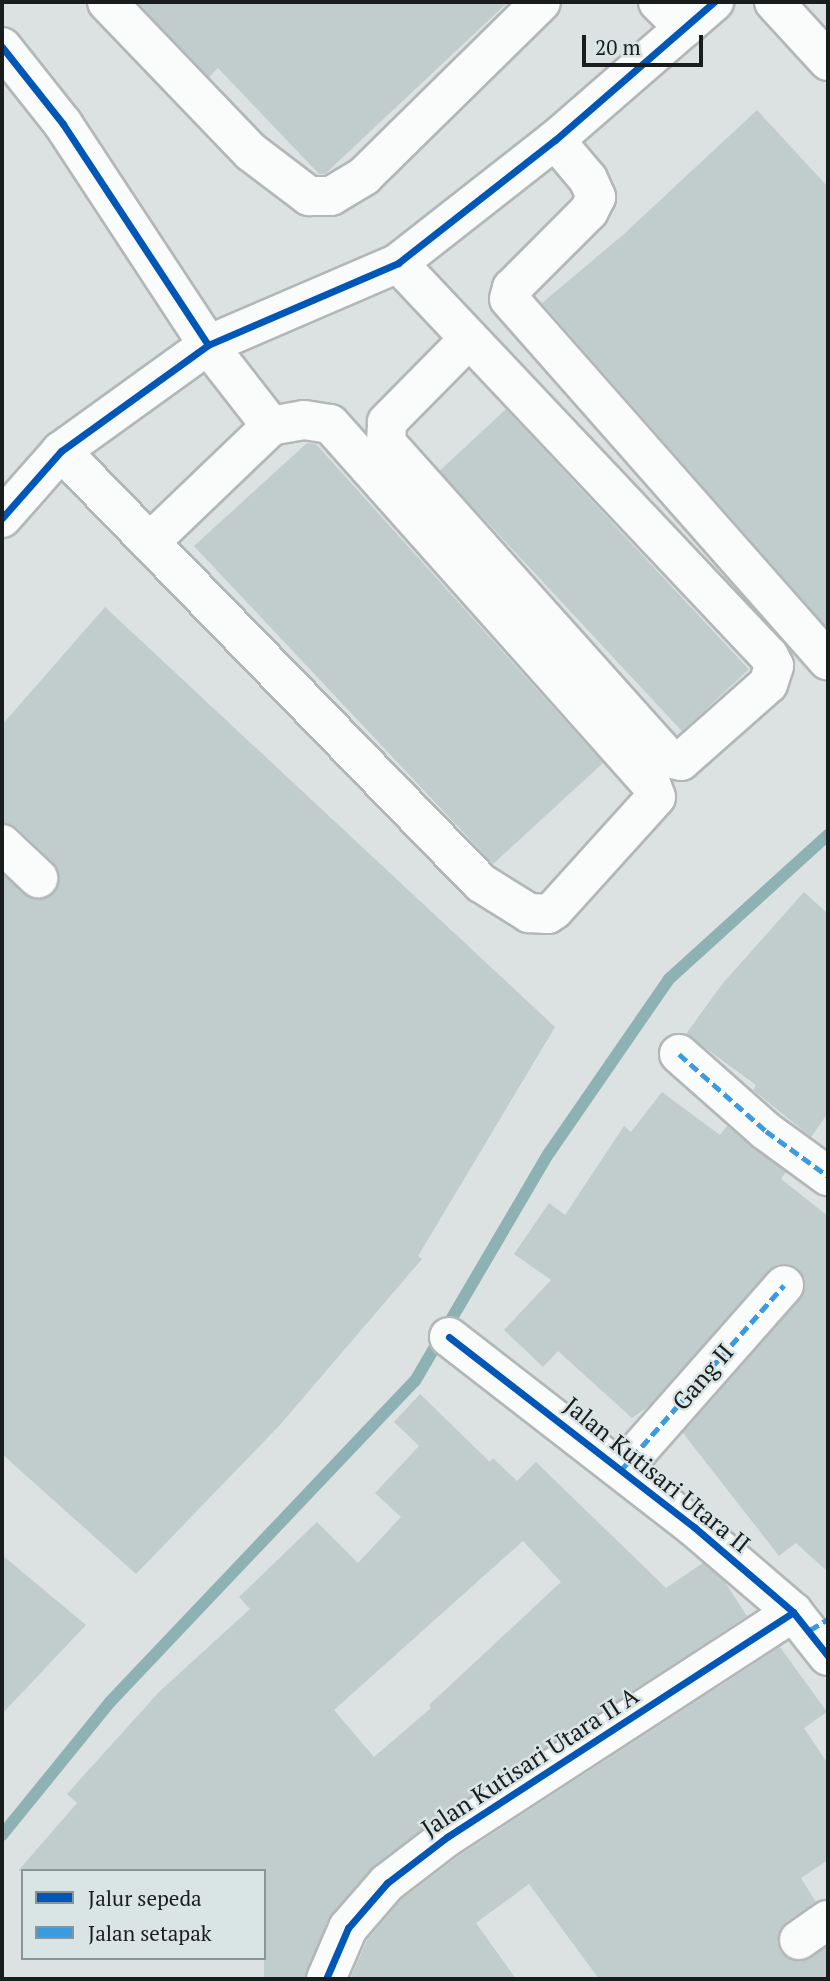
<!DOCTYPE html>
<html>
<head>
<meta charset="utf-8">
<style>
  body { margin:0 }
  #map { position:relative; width:830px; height:1981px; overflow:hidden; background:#dce2e2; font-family:"PT Serif",serif }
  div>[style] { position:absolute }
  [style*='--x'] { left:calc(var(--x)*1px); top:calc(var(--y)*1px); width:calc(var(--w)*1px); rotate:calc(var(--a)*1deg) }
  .stream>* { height:12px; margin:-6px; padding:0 6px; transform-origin:6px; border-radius:6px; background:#8eb2b4 }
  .building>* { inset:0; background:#c1cccd; transform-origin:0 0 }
  .roads { filter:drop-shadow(2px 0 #b3b7b7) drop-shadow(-2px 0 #b3b7b7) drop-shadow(0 2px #b3b7b7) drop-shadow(0 -2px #b3b7b7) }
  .minor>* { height:38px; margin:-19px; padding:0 19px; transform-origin:19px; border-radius:19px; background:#fafbfb }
  .quiet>* { height:5px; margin-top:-2.5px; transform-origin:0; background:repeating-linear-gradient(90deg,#3b9be0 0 10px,transparent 0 15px) }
  .cycleway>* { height:7px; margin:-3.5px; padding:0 3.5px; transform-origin:3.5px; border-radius:3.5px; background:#0057b8 }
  span { translate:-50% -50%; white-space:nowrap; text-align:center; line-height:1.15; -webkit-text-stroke:5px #d9e4e5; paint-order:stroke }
  .street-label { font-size:24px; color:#1a1d1e }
  .frame { position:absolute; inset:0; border:4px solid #1a1d1e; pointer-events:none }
  .legend { position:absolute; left:21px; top:1869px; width:245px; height:91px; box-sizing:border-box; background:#d9e4e5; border:2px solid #8d9495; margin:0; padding:9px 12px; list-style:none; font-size:21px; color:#1a1d1e }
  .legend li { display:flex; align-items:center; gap:14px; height:35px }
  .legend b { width:35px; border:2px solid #8d9495 }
  .scale { position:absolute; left:582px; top:35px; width:121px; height:32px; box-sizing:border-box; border:4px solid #1a1d1e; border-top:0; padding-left:9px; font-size:21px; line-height:24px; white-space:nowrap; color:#1a1d1e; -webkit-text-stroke:5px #d9e4e5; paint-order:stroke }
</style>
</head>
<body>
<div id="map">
  <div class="stream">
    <div style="--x:2;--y:1835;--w:171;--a:-50.9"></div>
    <div style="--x:110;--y:1702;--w:443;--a:-46.5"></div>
    <div style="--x:415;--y:1381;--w:264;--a:-59.6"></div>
    <div style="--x:549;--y:1153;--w:211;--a:-55.4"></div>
    <div style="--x:669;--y:979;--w:215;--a:-42.2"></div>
  </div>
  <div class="building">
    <div style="clip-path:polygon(137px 2px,508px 2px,325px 174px,319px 174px,218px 68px,209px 77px)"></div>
    <div style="clip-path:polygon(757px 110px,828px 187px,828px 628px,542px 303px,624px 234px)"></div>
    <div style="left:506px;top:409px;width:356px;height:91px;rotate:47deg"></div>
    <div style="clip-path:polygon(307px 443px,316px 444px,603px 763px,493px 864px,194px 546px)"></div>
    <div style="clip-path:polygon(105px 607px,555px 1027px,418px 1256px,422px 1259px,279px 1426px,136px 1574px,2px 1454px,2px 874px,34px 899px,53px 893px,59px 882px,53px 862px,17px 828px,2px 823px,2px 725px)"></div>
    <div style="clip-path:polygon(804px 892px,828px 914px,828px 1113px,811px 1137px,753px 1090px,756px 1085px,686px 1034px,723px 983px)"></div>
    <div style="clip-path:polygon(662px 1092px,720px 1135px,727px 1126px,786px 1172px,781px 1179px,828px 1216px,828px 1572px,796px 1543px,779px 1556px,683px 1433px,800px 1299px,805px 1279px,798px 1268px,778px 1264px,768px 1271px,649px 1406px,632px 1418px,558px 1351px,543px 1367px,504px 1330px,551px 1280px,514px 1254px,549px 1203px,565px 1215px,624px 1126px,631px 1132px)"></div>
    <div style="clip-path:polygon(evenodd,420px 1394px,490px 1462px,493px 1458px,517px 1481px,536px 1462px,666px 1588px,703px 1563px,725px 1582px,747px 1616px,435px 1819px,374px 1866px,328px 1919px,305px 1979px,264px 1979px,264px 1871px,18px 1871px,77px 1803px,67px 1794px,159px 1692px,250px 1609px,239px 1597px,317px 1522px,358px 1563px,401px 1517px,375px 1493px,419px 1446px,394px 1422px,420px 1394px,523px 1541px,561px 1582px,429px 1705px,431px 1708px,374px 1757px,334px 1710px,523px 1541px)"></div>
    <div style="clip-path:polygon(2px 1555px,86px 1625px,2px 1714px)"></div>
    <div style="clip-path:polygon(780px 1647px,827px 1712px,804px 1728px,828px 1764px,828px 1860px,801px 1878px,816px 1902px,786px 1922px,777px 1942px,781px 1953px,800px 1962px,828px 1946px,828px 1979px,599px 1979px,529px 1884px,476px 1923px,516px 1979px,350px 1979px,367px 1940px,402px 1899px,460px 1855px)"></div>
  </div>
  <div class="roads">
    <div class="minor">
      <div style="--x:107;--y:2;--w:208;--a:46.2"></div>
      <div style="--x:251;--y:152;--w:73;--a:37.2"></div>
      <div style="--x:309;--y:196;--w:22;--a:0"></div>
      <div style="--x:331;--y:196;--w:39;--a:-31"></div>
      <div style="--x:364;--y:176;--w:248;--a:-44.5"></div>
      <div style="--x:658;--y:2;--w:37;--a:45"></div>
      <div style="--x:774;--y:2;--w:80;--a:47.5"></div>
      <div style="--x:2;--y:47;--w:98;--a:51.6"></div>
      <div style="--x:63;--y:124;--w:264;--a:56.7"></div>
      <div style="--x:208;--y:345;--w:103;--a:52.1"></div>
      <div style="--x:555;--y:140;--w:51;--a:49.8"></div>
      <div style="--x:588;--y:179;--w:20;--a:66"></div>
      <div style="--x:596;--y:197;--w:16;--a:117"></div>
      <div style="--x:589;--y:211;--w:109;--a:135"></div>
      <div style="--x:512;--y:288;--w:11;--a:105"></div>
      <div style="--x:509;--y:299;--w:482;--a:48.6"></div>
      <div style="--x:398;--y:263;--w:540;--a:46.65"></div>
      <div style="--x:769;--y:656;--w:11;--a:63"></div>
      <div style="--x:774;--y:666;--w:19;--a:108"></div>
      <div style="--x:768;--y:684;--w:116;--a:138.5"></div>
      <div style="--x:681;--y:761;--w:13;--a:-167"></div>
      <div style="--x:668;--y:758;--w:423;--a:-131.8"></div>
      <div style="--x:386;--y:443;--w:21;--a:-87"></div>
      <div style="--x:387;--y:422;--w:115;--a:-45.4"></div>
      <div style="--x:61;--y:451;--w:603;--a:45.81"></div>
      <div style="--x:481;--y:883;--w:57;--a:32"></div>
      <div style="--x:529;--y:913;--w:19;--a:3"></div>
      <div style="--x:548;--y:914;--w:7;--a:-34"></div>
      <div style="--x:554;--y:910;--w:152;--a:-47.9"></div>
      <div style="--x:656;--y:797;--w:14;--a:-111"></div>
      <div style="--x:651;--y:784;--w:482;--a:-131.7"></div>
      <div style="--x:330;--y:424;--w:26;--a:-171"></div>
      <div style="--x:304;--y:420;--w:34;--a:170"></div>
      <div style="--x:271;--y:426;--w:168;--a:136.2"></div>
      <div style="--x:2;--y:518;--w:89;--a:-48.6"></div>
      <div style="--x:61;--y:451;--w:181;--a:-35.8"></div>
      <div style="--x:208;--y:345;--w:207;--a:-23.3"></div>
      <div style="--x:398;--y:263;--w:199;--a:-38.1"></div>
      <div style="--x:555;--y:140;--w:211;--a:-41"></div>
      <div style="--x:2;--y:844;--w:50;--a:43.4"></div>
      <div style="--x:679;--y:1054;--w:116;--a:41.5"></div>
      <div style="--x:766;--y:1131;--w:77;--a:36"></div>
      <div style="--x:449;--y:1337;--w:310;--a:37.8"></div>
      <div style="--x:694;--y:1527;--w:130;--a:40.6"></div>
      <div style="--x:793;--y:1612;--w:56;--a:51.5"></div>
      <div style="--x:622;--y:1469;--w:245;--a:-48.6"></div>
      <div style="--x:799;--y:1940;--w:35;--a:-35"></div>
      <div style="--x:326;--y:1979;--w:56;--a:-66.7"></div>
      <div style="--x:348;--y:1928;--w:60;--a:-49.1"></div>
      <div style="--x:387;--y:1883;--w:76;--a:-37.5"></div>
      <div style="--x:447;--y:1837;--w:413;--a:-33"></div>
    </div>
  </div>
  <div class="quiet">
    <div style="--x:679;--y:1054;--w:116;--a:41.5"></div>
    <div style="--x:766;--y:1131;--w:77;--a:36"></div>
    <div style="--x:622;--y:1469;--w:245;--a:-48.6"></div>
    <div style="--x:810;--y:1630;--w:21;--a:-31"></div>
  </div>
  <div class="cycleway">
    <div style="--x:2;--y:47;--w:98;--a:51.6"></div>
    <div style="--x:63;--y:124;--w:264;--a:56.7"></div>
    <div style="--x:2;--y:518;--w:89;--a:-48.6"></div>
    <div style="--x:61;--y:451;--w:181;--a:-35.8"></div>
    <div style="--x:208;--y:345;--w:207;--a:-23.3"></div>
    <div style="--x:398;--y:263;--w:199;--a:-38.1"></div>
    <div style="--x:555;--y:140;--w:211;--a:-41"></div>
    <div style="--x:449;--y:1337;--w:310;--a:37.8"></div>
    <div style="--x:694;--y:1527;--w:130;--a:40.6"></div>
    <div style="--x:793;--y:1612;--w:56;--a:51.5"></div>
    <div style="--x:326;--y:1979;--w:56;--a:-66.7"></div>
    <div style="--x:348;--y:1928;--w:60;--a:-49.1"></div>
    <div style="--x:387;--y:1883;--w:76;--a:-37.5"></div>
    <div style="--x:447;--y:1837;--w:413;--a:-33"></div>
  </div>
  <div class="street-label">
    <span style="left:703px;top:1377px;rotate:-49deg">Gang II</span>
    <span style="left:657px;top:1475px;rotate:39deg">Jalan Kutisari Utara II</span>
    <span style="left:530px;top:1762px;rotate:-33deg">Jalan Kutisari Utara II A</span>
  </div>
  <div class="frame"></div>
  <ul class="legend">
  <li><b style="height:9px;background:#0057b8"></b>Jalur sepeda</li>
  <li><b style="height:9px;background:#3b9be0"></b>Jalan setapak</li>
  </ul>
  <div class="scale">20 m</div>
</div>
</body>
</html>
